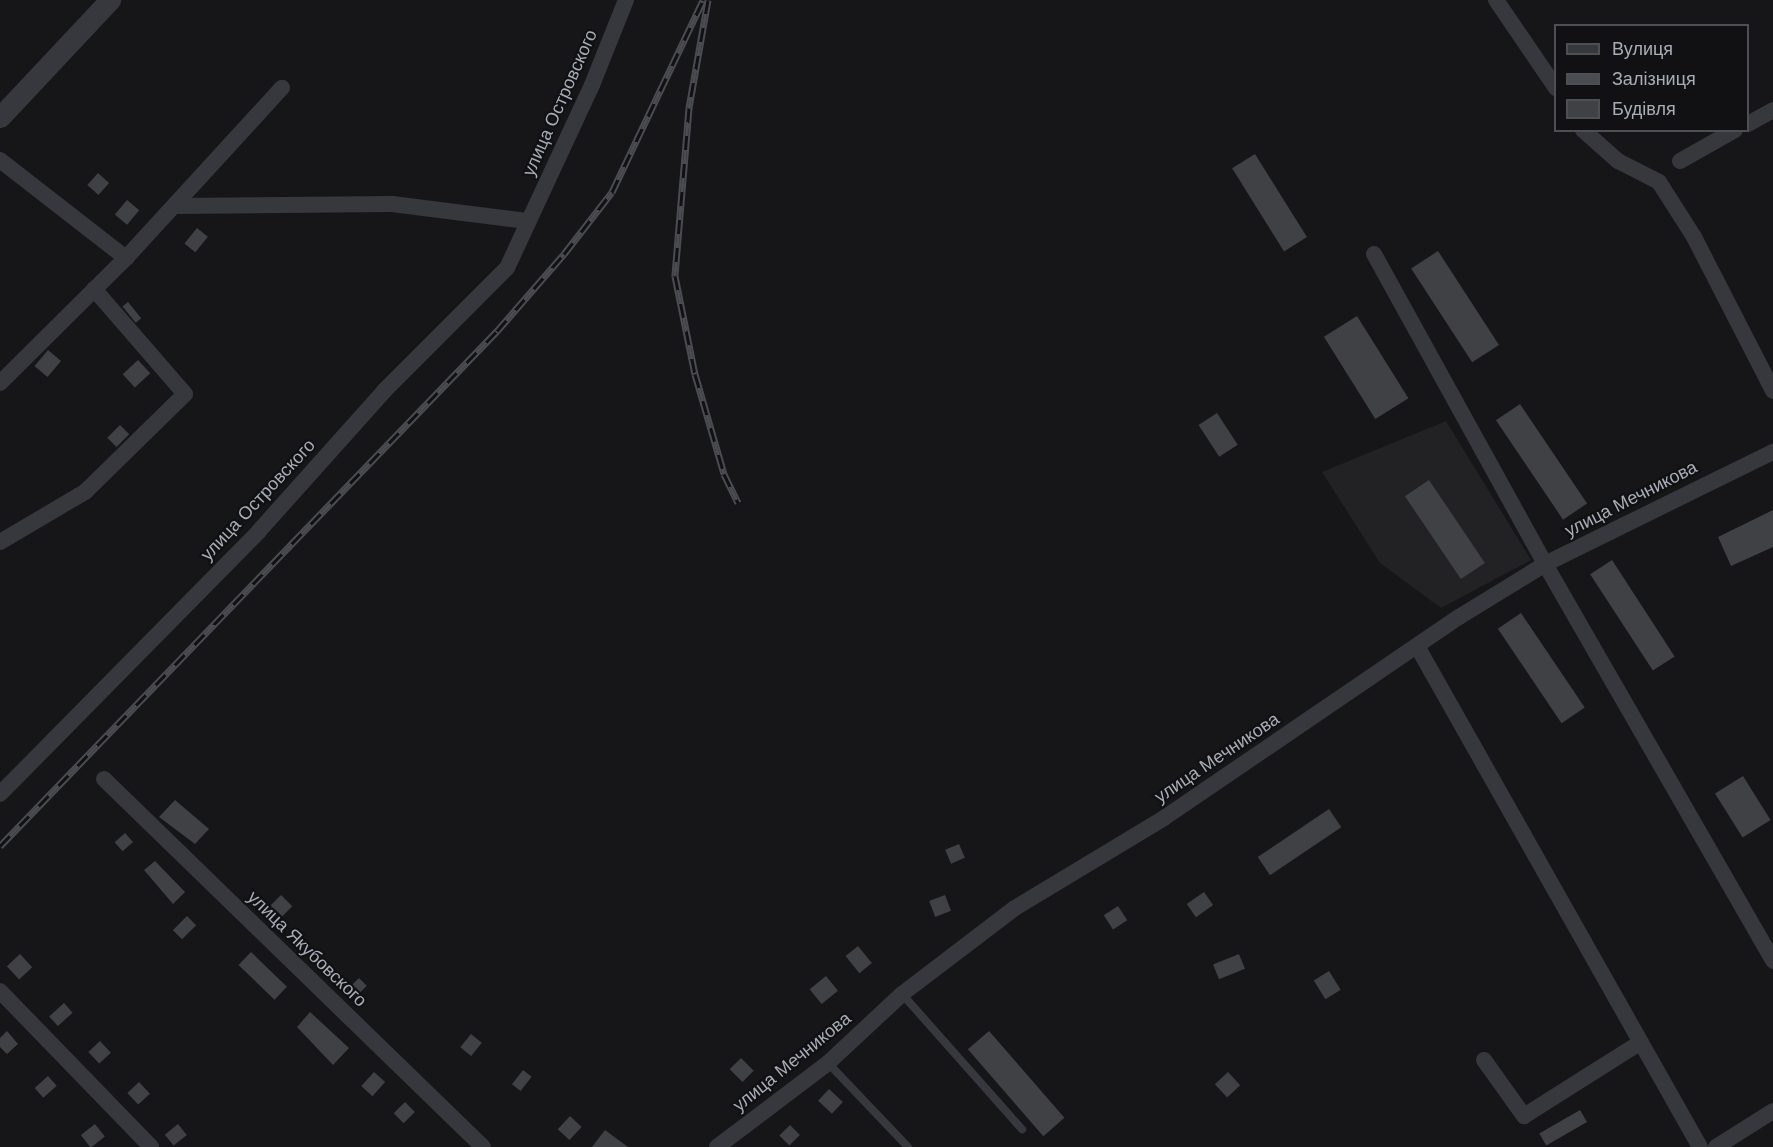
<!DOCTYPE html>
<html>
<head>
<meta charset="utf-8">
<style>
  body { margin:0 }
  #map { position:relative; width:1773px; height:1147px; overflow:hidden; background:#161618; font-family:"DM Sans",sans-serif }
  div>[style] { position:absolute }
  [style*='--x'] { left:calc(var(--x)*1px); top:calc(var(--y)*1px); width:calc(var(--w)*1px); rotate:calc(var(--a)*1deg) }
  .built>* { inset:0; background:#222225 }
  .building>* { inset:0; background:#404145; transform-origin:0 0 }
  .service>* { height:8px; margin:-4px; padding:0 4px; transform-origin:4px; border-radius:4px; background:#37383d }
  .minor>* { height:16px; margin:-8px; padding:0 8px; transform-origin:8px; border-radius:8px; background:#37383d }
  .tertiary>* { height:21px; margin:-10.5px; padding:0 10.5px; transform-origin:10.5px; border-radius:10.5px; background:#37383d }
  .rail>* { height:7px; margin-top:-3.5px; transform-origin:0; background:repeating-linear-gradient(90deg,#111113 0 14px,#4a4c52 0 28px); box-sizing:border-box; border-block:2px solid #4a4c52 }
  span { translate:-50% -50%; white-space:nowrap; text-align:center; line-height:1.15; -webkit-text-stroke:4.5px #111113; paint-order:stroke }
  .street-label { font-size:18px; color:#a8adb8 }
  .legend { position:absolute; left:1554px; top:24px; width:195px; height:108px; box-sizing:border-box; background:#111113; border:2px solid #4d4f55; margin:0; padding:8px 10px; list-style:none; font-size:18px; color:#a8adb8 }
  .legend li { display:flex; align-items:center; gap:12px; height:30px }
  .legend b { width:30px; border:2px solid #4d4f55 }
</style>
</head>
<body>
<div id="map">
  <div class="built">
    <div style="clip-path:polygon(1446px 421px,1531px 560px,1441px 608px,1380px 563px,1322px 472px)"></div>
  </div>
  <div class="building">
    <div style="left:1255px;top:154px;width:98px;height:27px;rotate:58deg"></div>
    <div style="left:98px;top:173px;width:15px;height:16px;rotate:42deg"></div>
    <div style="left:127px;top:200px;width:16px;height:19px;rotate:40deg"></div>
    <div style="left:197px;top:228px;width:14px;height:20px;rotate:39deg"></div>
    <div style="left:1438px;top:251px;width:112px;height:32px;rotate:57deg"></div>
    <div style="left:128px;top:302px;width:21px;height:7px;rotate:51deg"></div>
    <div style="left:1357px;top:316px;width:97px;height:39px;rotate:58deg"></div>
    <div style="left:48px;top:350px;width:17px;height:21px;rotate:40deg"></div>
    <div style="left:138px;top:360px;width:18px;height:21px;rotate:47deg"></div>
    <div style="left:1520px;top:404px;width:120px;height:29px;rotate:56deg"></div>
    <div style="left:1217px;top:413px;width:38px;height:22px;rotate:57deg"></div>
    <div style="left:120px;top:425px;width:13px;height:18px;rotate:45deg"></div>
    <div style="left:1429px;top:480px;width:100px;height:29px;rotate:56deg"></div>
    <div style="clip-path:polygon(1773px 510px,1773px 547px,1731px 566px,1718px 537px)"></div>
    <div style="left:1612px;top:560px;width:115px;height:26px;rotate:57deg"></div>
    <div style="left:1521px;top:613px;width:114px;height:28px;rotate:56deg"></div>
    <div style="left:1743px;top:776px;width:52px;height:33px;rotate:58deg"></div>
    <div style="clip-path:polygon(175px 800px,209px 829px,195px 844px,159px 817px)"></div>
    <div style="left:1329px;top:809px;width:22px;height:86px;rotate:56deg"></div>
    <div style="left:125px;top:833px;width:12px;height:14px;rotate:48deg"></div>
    <div style="left:959px;top:844px;width:15px;height:15px;rotate:67deg"></div>
    <div style="clip-path:polygon(155px 861px,185px 892px,173px 904px,144px 870px)"></div>
    <div style="left:1204px;top:892px;width:16px;height:21px;rotate:55deg"></div>
    <div style="left:281px;top:895px;width:16px;height:25px;rotate:45deg"></div>
    <div style="left:945px;top:895px;width:17px;height:17px;rotate:69deg"></div>
    <div style="left:1118px;top:906px;width:17px;height:17px;rotate:57deg"></div>
    <div style="left:187px;top:916px;width:13px;height:20px;rotate:45deg"></div>
    <div style="left:858px;top:946px;width:22px;height:16px;rotate:51deg"></div>
    <div style="left:251px;top:952px;width:50px;height:18px;rotate:44deg"></div>
    <div style="left:20px;top:954px;width:18px;height:18px;rotate:47deg"></div>
    <div style="left:1239px;top:954px;width:16px;height:28px;rotate:68deg"></div>
    <div style="left:1329px;top:971px;width:22px;height:18px;rotate:58deg"></div>
    <div style="left:826px;top:976px;width:19px;height:21px;rotate:51deg"></div>
    <div style="left:359px;top:978px;width:11px;height:18px;rotate:45deg"></div>
    <div style="left:64px;top:1003px;width:13px;height:20px;rotate:48deg"></div>
    <div style="clip-path:polygon(310px 1012px,349px 1048px,333px 1065px,297px 1027px)"></div>
    <div style="clip-path:polygon(7px 1031px,18px 1044px,7px 1054px,0 1047px,0 1038px)"></div>
    <div style="left:989px;top:1031px;width:115px;height:28px;rotate:49deg"></div>
    <div style="left:471px;top:1034px;width:14px;height:17px;rotate:39deg"></div>
    <div style="left:100px;top:1041px;width:16px;height:16px;rotate:47deg"></div>
    <div style="left:741px;top:1058px;width:18px;height:16px;rotate:45deg"></div>
    <div style="left:523px;top:1070px;width:11px;height:18px;rotate:38deg"></div>
    <div style="left:374px;top:1072px;width:15px;height:19px;rotate:42deg"></div>
    <div style="left:1228px;top:1072px;width:18px;height:18px;rotate:47deg"></div>
    <div style="left:48px;top:1076px;width:13px;height:18px;rotate:48deg"></div>
    <div style="left:139px;top:1082px;width:16px;height:16px;rotate:47deg"></div>
    <div style="left:829px;top:1089px;width:19px;height:16px;rotate:43deg"></div>
    <div style="left:405px;top:1102px;width:14px;height:16px;rotate:45deg"></div>
    <div style="left:1580px;top:1110px;width:14px;height:47px;rotate:60deg"></div>
    <div style="left:570px;top:1116px;width:16px;height:18px;rotate:43deg"></div>
    <div style="left:95px;top:1124px;width:16px;height:18px;rotate:52deg"></div>
    <div style="left:178px;top:1124px;width:14px;height:17px;rotate:51deg"></div>
    <div style="left:790px;top:1125px;width:14px;height:15px;rotate:45deg"></div>
    <div style="clip-path:polygon(605px 1130px,628px 1147px,592px 1147px)"></div>
  </div>
  <div class="service">
    <div style="--x:902;--y:994;--w:181;--a:48.4"></div>
    <div style="--x:828;--y:1063;--w:116;--a:46.4"></div>
  </div>
  <div class="minor">
    <div style="--x:1496;--y:0;--w:107;--a:55.7"></div>
    <div style="--x:1748;--y:124;--w:29;--a:-29"></div>
    <div style="--x:1583;--y:130;--w:47;--a:41.5"></div>
    <div style="--x:1618;--y:161;--w:46;--a:27.1"></div>
    <div style="--x:1659;--y:182;--w:65;--a:57.5"></div>
    <div style="--x:1694;--y:237;--w:173;--a:62.8"></div>
    <div style="--x:0;--y:160;--w:160;--a:37.9"></div>
    <div style="--x:1680;--y:161;--w:63;--a:-29.4"></div>
    <div style="--x:174;--y:206;--w:218;--a:-0.5"></div>
    <div style="--x:392;--y:204;--w:136;--a:7.2"></div>
    <div style="--x:1374;--y:254;--w:354;--a:61.1"></div>
    <div style="--x:1545;--y:564;--w:458;--a:60.1"></div>
    <div style="--x:0;--y:383;--w:177;--a:-44.8"></div>
    <div style="--x:126;--y:258;--w:231;--a:-47.5"></div>
    <div style="--x:0;--y:542;--w:99;--a:-30.5"></div>
    <div style="--x:85;--y:492;--w:140;--a:-44.4"></div>
    <div style="--x:185;--y:394;--w:139;--a:-130.9"></div>
    <div style="--x:1417;--y:646;--w:575;--a:60.54"></div>
    <div style="--x:104;--y:779;--w:528;--a:44.16"></div>
    <div style="--x:0;--y:794;--w:369;--a:-45.4"></div>
    <div style="--x:259;--y:531;--w:188;--a:-48.2"></div>
    <div style="--x:384;--y:391;--w:174;--a:-45"></div>
    <div style="--x:507;--y:268;--w:202;--a:-65.1"></div>
    <div style="--x:592;--y:85;--w:92;--a:-68.2"></div>
    <div style="--x:0;--y:991;--w:217;--a:45.9"></div>
    <div style="--x:1484;--y:1060;--w:69;--a:54.5"></div>
    <div style="--x:1524;--y:1116;--w:138;--a:-32.3"></div>
    <div style="--x:717;--y:1147;--w:139;--a:-37.1"></div>
    <div style="--x:828;--y:1063;--w:101;--a:-43"></div>
    <div style="--x:902;--y:994;--w:142;--a:-37.3"></div>
    <div style="--x:1015;--y:908;--w:174;--a:-31.1"></div>
    <div style="--x:1164;--y:818;--w:357;--a:-34.3"></div>
    <div style="--x:1459;--y:617;--w:101;--a:-31.6"></div>
    <div style="--x:1545;--y:564;--w:254;--a:-26.2"></div>
    <div style="--x:1716;--y:1147;--w:67;--a:-32.3"></div>
  </div>
  <div class="tertiary">
    <div style="--x:0;--y:117;--w:161;--a:-46.8"></div>
  </div>
  <div class="rail">
    <div style="--x:708;--y:0;--w:110;--a:100"></div>
    <div style="--x:689;--y:108;--w:169;--a:94.8"></div>
    <div style="--x:675;--y:276;--w:100;--a:78.5"></div>
    <div style="--x:695;--y:374;--w:104;--a:73.8"></div>
    <div style="--x:724;--y:474;--w:32;--a:64"></div>
    <div style="--x:0;--y:846;--w:716;--a:-46.02"></div>
    <div style="--x:497;--y:331;--w:102;--a:-49"></div>
    <div style="--x:564;--y:254;--w:78;--a:-52.3"></div>
    <div style="--x:612;--y:192;--w:212;--a:-64.6"></div>
  </div>
  <div class="street-label">
    <span style="left:560px;top:103px;rotate:-66deg">улица Островского</span>
    <span style="left:1631px;top:499px;rotate:-27deg">улица Мечникова</span>
    <span style="left:258px;top:500px;rotate:-47deg">улица Островского</span>
    <span style="left:1217px;top:758px;rotate:-34deg">улица Мечникова</span>
    <span style="left:307px;top:949px;rotate:44deg">улица Якубовского</span>
    <span style="left:792px;top:1062px;rotate:-39deg">улица Мечникова</span>
  </div>
  <ul class="legend">
  <li><b style="height:8px;background:#37383d"></b>Вулиця</li>
  <li><b style="height:8px;background:#4a4c52"></b>Залізниця</li>
  <li><b style="height:16px;background:#404145"></b>Будівля</li>
  </ul>
</div>
</body>
</html>
